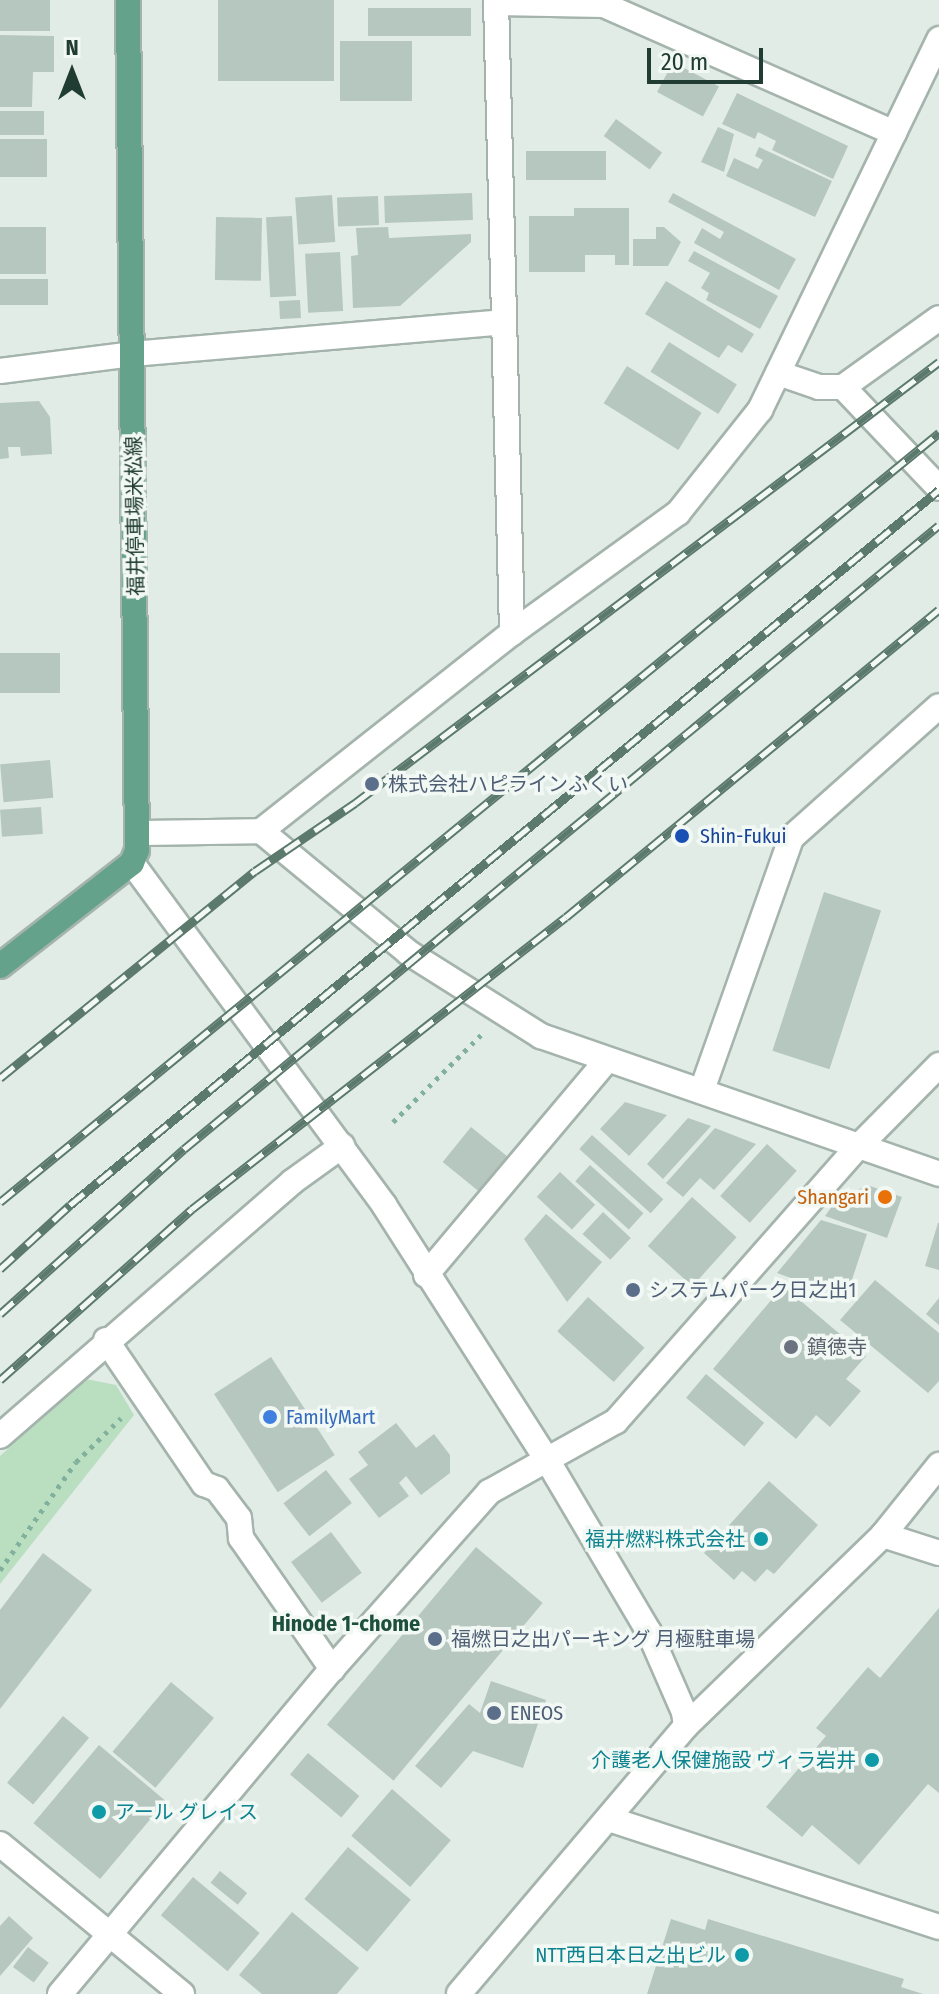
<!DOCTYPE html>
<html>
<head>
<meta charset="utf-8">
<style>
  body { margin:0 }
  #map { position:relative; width:939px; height:1994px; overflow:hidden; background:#e1ece6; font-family:"Fira Sans Condensed","Noto Sans JP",sans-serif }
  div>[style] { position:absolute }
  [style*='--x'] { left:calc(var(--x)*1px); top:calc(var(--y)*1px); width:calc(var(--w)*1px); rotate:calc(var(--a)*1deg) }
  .green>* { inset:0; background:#badec0 }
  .building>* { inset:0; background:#b6c7bf; transform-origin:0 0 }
  .path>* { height:5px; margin-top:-2.5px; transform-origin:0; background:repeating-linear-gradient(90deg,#81b09d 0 4px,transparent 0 10px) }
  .roads { filter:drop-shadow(2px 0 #a4b4ad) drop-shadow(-2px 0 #a4b4ad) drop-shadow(0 2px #a4b4ad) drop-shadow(0 -2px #a4b4ad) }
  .minor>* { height:24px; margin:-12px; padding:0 12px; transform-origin:12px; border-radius:12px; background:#fff }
  .major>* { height:24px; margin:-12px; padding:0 12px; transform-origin:12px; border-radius:12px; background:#65a28c }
  .rail>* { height:9px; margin-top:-4.5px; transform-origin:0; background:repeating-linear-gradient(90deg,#f2f8f4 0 18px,#5c796e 0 36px); box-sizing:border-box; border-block:2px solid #5c796e }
  .dots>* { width:22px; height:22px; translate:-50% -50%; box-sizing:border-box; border:4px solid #f2f8f4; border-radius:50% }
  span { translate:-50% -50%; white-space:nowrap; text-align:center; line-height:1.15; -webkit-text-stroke:7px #f2f8f4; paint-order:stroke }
  .street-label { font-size:20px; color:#213d33 }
  .service-label { font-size:20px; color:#4e5e75 }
  .left { translate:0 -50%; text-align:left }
  .transit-label { font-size:20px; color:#164399 }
  .food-label { font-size:20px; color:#c56008 }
  .right { translate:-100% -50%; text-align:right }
  .worship-label { font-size:20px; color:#5b616d }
  .shop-label { font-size:20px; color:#366cbe }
  .culture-label { font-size:20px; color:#0d838f }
  .neighbourhood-label { font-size:22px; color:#1d4f3e; font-weight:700 }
  .north { position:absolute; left:32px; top:32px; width:80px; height:80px; -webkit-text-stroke:6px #f2f8f4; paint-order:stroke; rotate:0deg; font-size:22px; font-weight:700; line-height:32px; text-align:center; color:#213d33 }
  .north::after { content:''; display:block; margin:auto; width:28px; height:36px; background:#213d33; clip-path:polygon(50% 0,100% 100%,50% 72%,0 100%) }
  .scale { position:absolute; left:647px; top:48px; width:116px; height:36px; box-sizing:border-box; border:4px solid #213d33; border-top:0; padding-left:10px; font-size:24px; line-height:28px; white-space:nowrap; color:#213d33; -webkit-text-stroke:6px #f2f8f4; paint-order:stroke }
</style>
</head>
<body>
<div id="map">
  <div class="green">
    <div style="clip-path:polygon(86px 1379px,116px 1385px,134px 1415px,0 1584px,0 1456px)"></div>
  </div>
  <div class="building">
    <div style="left:0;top:0;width:50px;height:31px"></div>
    <div style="left:218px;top:0;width:116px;height:81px"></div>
    <div style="left:368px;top:8px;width:103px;height:28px"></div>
    <div style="clip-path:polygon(0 35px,54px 36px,54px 72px,33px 72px,32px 107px,0 107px)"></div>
    <div style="left:340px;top:41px;width:72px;height:60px"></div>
    <div style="left:673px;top:62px;width:52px;height:34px;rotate:28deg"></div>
    <div style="clip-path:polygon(737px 93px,848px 146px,833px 179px,772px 150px,776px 141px,758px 132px,755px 139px,722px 124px)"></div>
    <div style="left:0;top:111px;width:44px;height:24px"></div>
    <div style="left:616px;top:119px;width:57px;height:21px;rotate:36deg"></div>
    <div style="clip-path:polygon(718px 127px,734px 134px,724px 172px,701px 162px)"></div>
    <div style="left:0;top:139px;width:47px;height:38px"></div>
    <div style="clip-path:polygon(759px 147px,832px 181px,815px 217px,726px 176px,734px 158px,758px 169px,763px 160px,755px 156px)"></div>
    <div style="left:526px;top:151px;width:80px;height:29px"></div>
    <div style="left:472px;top:193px;width:27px;height:88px;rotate:88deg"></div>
    <div style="clip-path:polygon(673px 193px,796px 259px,779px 290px,694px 243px,702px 228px,720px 239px,724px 232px,668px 202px)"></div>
    <div style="left:332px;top:195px;width:47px;height:37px;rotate:86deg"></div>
    <div style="left:378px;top:196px;width:29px;height:41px;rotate:88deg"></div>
    <div style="clip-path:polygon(574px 208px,629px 208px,629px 265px,615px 265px,615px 255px,585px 255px,585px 272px,529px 272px,529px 216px,574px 216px)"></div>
    <div style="left:292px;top:216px;width:80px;height:26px;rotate:87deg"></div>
    <div style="left:216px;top:217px;width:46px;height:63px;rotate:1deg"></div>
    <div style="left:0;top:227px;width:46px;height:47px"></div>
    <div style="clip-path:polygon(388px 227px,389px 238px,471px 234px,471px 242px,400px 306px,353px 308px,351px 256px,358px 255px,356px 228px)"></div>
    <div style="clip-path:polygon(656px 227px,664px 227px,681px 242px,668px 266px,633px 266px,633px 239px,656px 239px)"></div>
    <div style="clip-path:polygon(694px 251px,778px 296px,760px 329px,706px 300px,709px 293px,701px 288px,710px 273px,688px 261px)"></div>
    <div style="left:340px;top:252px;width:59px;height:35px;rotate:87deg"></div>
    <div style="left:0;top:279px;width:48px;height:26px"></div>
    <div style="clip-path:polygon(666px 281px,754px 334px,742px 353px,728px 345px,719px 358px,645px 314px)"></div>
    <div style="left:300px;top:300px;width:18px;height:21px;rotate:87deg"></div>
    <div style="left:669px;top:342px;width:80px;height:35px;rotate:32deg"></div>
    <div style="left:627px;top:366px;width:88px;height:44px;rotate:32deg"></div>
    <div style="clip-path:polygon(39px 401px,50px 417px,52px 454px,21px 456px,20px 447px,8px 447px,9px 458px,0 459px,0 403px)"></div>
    <div style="left:60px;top:653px;width:40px;height:60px;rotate:90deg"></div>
    <div style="left:50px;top:760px;width:38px;height:50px;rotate:85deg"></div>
    <div style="left:41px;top:807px;width:27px;height:41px;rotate:86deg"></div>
    <div style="left:824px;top:892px;width:60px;height:167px;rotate:18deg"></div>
    <div style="clip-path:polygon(625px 1102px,667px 1115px,629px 1156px,600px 1129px)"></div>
    <div style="clip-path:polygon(688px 1118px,711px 1126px,663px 1179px,647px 1164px)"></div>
    <div style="left:471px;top:1127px;width:48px;height:45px;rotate:39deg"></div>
    <div style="clip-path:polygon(715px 1128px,756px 1144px,714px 1190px,700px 1178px,683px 1197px,666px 1183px)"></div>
    <div style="left:592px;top:1135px;width:96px;height:19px;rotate:42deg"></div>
    <div style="left:767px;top:1144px;width:40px;height:70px;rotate:42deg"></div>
    <div style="left:590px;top:1165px;width:72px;height:22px;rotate:42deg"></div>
    <div style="left:560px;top:1172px;width:48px;height:34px;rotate:43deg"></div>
    <div style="clip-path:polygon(870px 1186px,902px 1197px,887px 1238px,825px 1216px,841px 1194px)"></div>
    <div style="left:692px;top:1197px;width:60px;height:66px;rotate:42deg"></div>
    <div style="left:603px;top:1212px;width:38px;height:30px;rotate:43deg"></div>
    <div style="clip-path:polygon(546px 1214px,602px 1262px,567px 1302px,524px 1239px)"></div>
    <div style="clip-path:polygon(821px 1220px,867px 1234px,846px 1298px,777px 1273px)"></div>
    <div style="clip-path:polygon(938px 1223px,939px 1223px,939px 1270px,925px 1266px)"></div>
    <div style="clip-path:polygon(875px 1280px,939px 1333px,939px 1381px,928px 1393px,840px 1320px)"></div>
    <div style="clip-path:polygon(783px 1286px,866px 1356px,846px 1379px,861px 1391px,830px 1427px,816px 1415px,796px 1439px,713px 1369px)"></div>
    <div style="left:588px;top:1297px;width:76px;height:46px;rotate:42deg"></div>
    <div style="clip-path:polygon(939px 1298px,939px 1325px,926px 1314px)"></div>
    <div style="left:271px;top:1357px;width:117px;height:68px;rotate:57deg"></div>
    <div style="left:706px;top:1374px;width:76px;height:31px;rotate:40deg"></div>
    <div style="clip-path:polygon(396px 1423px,416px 1448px,434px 1434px,450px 1455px,450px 1473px,421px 1495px,406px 1476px,399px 1483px,409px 1496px,379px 1518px,349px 1479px,368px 1465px,358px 1452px)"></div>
    <div style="left:326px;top:1470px;width:42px;height:54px;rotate:52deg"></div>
    <div style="clip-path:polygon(769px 1481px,818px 1525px,774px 1574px,767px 1569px,755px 1582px,742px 1571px,734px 1580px,704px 1553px)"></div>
    <div style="left:331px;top:1532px;width:51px;height:50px;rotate:53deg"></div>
    <div style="left:476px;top:1547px;width:87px;height:232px;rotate:40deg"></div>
    <div style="clip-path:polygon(43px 1553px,92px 1590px,0 1709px,0 1610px)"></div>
    <div style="clip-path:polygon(939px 1608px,939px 1793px,928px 1784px,859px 1865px,812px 1825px,802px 1837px,766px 1807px,826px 1736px,816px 1728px,868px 1667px,880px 1678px)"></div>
    <div style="clip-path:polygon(491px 1681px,546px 1700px,523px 1768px,473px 1751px,441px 1788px,415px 1766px,469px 1704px,480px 1713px)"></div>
    <div style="left:171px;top:1682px;width:56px;height:91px;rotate:40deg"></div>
    <div style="left:63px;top:1716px;width:34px;height:87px;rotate:40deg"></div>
    <div style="left:99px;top:1745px;width:87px;height:102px;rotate:40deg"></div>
    <div style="left:308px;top:1753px;width:67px;height:28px;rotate:40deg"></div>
    <div style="left:392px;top:1789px;width:78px;height:62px;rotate:41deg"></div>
    <div style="left:348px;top:1847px;width:82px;height:68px;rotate:40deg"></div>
    <div style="left:220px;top:1871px;width:35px;height:15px;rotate:39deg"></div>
    <div style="left:193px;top:1877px;width:87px;height:50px;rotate:40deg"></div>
    <div style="clip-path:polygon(292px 1912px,359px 1968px,337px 1994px,262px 1994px,239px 1975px)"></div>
    <div style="clip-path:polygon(9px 1916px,33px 1938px,0 1976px,0 1926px)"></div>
    <div style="clip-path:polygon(671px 1919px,705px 1930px,708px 1919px,904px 1979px,901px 1987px,923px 1994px,647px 1994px)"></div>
    <div style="left:28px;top:1947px;width:26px;height:25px;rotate:37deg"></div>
  </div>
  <div class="path">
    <div style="--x:393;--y:1122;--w:124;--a:-44.7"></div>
    <div style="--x:0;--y:1570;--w:132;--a:-54.9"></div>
    <div style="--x:76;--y:1462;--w:63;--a:-44.4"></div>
  </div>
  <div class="roads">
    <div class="minor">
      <div style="--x:496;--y:0;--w:633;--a:88.55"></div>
      <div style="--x:496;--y:3;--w:108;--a:1.1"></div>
      <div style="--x:604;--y:5;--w:317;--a:23.8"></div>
      <div style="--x:0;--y:371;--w:133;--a:-7.3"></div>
      <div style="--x:132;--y:354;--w:372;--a:-4.9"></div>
      <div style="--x:778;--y:373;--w:43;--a:18.9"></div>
      <div style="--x:819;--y:387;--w:24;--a:0"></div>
      <div style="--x:843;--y:387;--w:118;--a:-35.7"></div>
      <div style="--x:843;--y:387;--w:139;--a:46.5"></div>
      <div style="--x:261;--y:831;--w:192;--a:39.5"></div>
      <div style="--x:409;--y:953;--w:156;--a:32.2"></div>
      <div style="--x:541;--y:1036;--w:421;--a:19.1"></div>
      <div style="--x:138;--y:833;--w:123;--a:-0.9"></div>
      <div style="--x:261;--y:831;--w:320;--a:-38.3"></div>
      <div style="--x:512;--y:633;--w:205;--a:-35.9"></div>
      <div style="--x:678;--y:513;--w:132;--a:-51.5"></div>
      <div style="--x:760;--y:410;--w:412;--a:-64.2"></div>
      <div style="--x:132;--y:863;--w:425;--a:53.6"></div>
      <div style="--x:384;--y:1205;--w:300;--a:57.4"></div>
      <div style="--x:546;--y:1458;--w:202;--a:59.4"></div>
      <div style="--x:649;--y:1632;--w:87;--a:66.4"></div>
      <div style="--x:684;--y:1712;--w:14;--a:82"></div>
      <div style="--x:686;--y:1726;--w:351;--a:130.3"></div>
      <div style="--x:702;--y:1090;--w:267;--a:-70.5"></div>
      <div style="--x:791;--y:838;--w:198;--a:-41.7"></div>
      <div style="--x:426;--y:1275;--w:280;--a:-49.9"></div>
      <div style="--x:106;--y:1340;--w:174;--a:55.8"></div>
      <div style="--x:204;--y:1484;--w:14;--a:21"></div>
      <div style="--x:217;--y:1489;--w:36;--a:53"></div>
      <div style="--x:239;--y:1518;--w:20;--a:84"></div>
      <div style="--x:241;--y:1538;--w:160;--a:55.2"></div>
      <div style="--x:0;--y:1436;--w:387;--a:-41"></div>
      <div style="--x:292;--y:1182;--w:62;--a:-35.8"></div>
      <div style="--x:883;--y:1535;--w:59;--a:17.8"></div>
      <div style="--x:686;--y:1726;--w:274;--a:-44.1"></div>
      <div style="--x:883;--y:1535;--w:90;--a:-51.3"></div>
      <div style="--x:609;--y:1819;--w:347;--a:18.1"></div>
      <div style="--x:0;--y:1844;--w:236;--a:39.5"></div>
      <div style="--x:60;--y:1994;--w:424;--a:-50.1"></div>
      <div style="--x:332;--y:1669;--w:237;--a:-48.4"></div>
      <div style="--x:489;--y:1492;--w:145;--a:-29.2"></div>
      <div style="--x:616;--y:1421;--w:364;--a:-48.6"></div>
      <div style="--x:857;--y:1148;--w:117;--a:-45.3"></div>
    </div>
    <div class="major">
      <div style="--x:0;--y:966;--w:167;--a:-38"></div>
      <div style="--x:132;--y:863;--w:14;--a:-69"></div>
      <div style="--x:137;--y:850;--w:850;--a:-90.61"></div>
    </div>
  </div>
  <div class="rail">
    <div style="--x:0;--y:1078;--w:328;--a:-39.1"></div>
    <div style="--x:255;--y:871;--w:121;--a:-34.2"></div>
    <div style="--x:355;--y:803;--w:732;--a:-37.06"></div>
    <div style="--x:0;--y:1202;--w:1214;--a:-39.32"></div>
    <div style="--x:0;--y:1269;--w:95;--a:-42.4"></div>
    <div style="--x:70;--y:1205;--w:1125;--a:-39.45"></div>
    <div style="--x:0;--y:1314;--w:247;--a:-41.9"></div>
    <div style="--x:184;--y:1149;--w:979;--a:-39.57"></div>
    <div style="--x:0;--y:1380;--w:257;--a:-41.7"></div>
    <div style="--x:192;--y:1209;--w:474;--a:-38"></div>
    <div style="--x:566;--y:917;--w:483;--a:-39.5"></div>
  </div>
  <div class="dots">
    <div style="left:372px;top:784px;background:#5c6f8a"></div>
    <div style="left:682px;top:836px;background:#1a4fb4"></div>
    <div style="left:885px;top:1197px;background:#e8710a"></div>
    <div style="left:633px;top:1290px;background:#5c6f8a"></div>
    <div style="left:791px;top:1347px;background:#6b7280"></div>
    <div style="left:270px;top:1417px;background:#3f7fe0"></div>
    <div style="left:761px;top:1539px;background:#0f9aa8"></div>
    <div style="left:435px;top:1639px;background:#5c6f8a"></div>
    <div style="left:494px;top:1713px;background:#5c6f8a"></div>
    <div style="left:872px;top:1760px;background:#0f9aa8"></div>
    <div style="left:99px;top:1812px;background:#0f9aa8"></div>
    <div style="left:742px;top:1955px;background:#0f9aa8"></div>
  </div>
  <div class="street-label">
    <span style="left:135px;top:516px;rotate:-91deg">福井停車場米松線</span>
  </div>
  <div class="service-label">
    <span class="left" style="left:388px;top:784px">株式会社ハピラインふくい</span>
    <span class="left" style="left:649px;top:1290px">システムパーク日之出1</span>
    <span class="left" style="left:451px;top:1639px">福燃日之出パーキング 月極駐車場</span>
    <span class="left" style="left:510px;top:1713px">ENEOS</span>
  </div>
  <div class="transit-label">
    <span class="left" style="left:700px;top:836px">Shin-Fukui</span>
  </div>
  <div class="food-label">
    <span class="right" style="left:869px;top:1197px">Shangari</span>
  </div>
  <div class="worship-label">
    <span class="left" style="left:807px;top:1347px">鎮徳寺</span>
  </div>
  <div class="shop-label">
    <span class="left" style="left:286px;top:1417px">FamilyMart</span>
  </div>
  <div class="culture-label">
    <span class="right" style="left:745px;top:1539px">福井燃料株式会社</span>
    <span class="right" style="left:856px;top:1760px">介護老人保健施設 ヴィラ岩井</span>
    <span class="left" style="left:115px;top:1812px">アール グレイス</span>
    <span class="right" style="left:726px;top:1955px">NTT西日本日之出ビル</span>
  </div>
  <div class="neighbourhood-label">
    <span style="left:346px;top:1624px">Hinode 1-chome</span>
  </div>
  <div class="north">N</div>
  <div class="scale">20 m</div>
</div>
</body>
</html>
